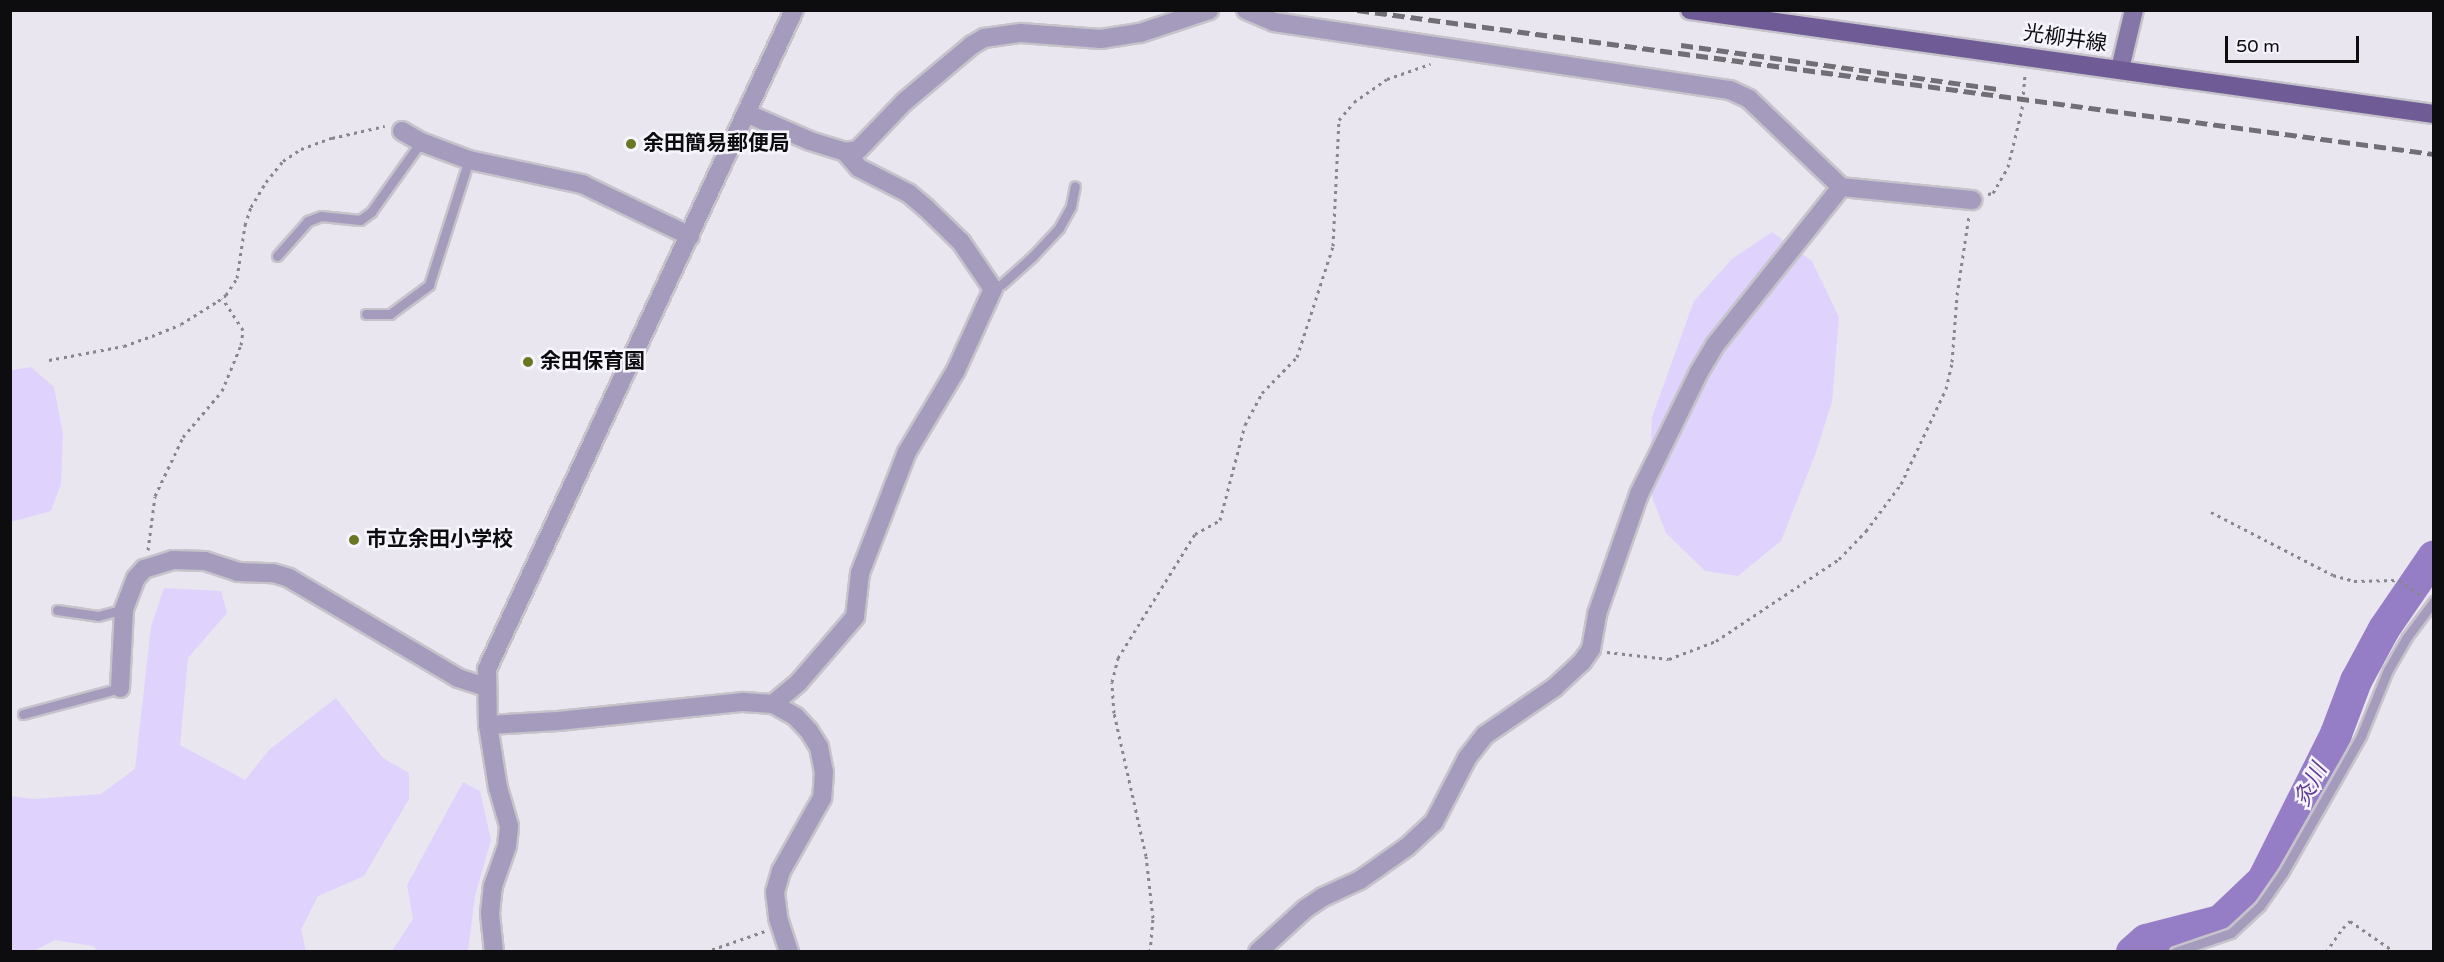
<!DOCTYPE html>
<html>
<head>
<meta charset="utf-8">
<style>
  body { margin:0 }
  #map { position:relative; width:2444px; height:962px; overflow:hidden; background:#e9e6ef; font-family:"Varela Round","Noto Sans JP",sans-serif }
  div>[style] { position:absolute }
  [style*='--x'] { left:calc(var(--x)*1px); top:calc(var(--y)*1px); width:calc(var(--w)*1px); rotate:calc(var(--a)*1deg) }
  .green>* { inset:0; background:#dfd3fe }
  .river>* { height:32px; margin:-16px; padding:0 16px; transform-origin:16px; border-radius:16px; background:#967ec7 }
  .path>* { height:3px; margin-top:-1.5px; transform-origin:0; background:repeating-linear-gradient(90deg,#88868c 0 3px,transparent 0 7.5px) }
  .roads { filter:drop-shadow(2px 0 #c6c3cb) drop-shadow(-2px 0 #c6c3cb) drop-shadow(0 2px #c6c3cb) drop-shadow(0 -2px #c6c3cb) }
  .lane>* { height:9px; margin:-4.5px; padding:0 4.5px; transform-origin:4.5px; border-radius:4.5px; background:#a59cbd }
  .street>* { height:18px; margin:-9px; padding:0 9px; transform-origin:9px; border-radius:9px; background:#a59cbd }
  .secondary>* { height:18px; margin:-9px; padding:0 9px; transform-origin:9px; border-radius:9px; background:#8576a7 }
  .primary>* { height:18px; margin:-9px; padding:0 9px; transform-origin:9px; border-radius:9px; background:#6f5b96 }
  .rail>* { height:4.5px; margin-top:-2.25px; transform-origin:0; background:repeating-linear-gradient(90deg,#716f75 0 12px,transparent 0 18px) }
  .dots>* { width:16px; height:16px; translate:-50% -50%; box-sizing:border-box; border:3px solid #f6f4fc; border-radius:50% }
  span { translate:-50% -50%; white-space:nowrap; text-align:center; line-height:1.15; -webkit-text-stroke:5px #f6f4fc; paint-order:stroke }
  .street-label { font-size:21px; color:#0d0d10 }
  .poi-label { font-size:21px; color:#0d0d10; font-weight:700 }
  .left { translate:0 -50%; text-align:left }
  .water-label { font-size:22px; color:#5f3c95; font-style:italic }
  .frame { position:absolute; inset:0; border:12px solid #0d0d10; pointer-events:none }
  .scale { position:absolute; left:2225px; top:36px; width:134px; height:27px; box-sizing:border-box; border:3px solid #0d0d10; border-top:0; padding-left:8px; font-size:18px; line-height:21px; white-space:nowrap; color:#0d0d10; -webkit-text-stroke:4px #f6f4fc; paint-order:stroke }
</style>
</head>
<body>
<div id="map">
  <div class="green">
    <div style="clip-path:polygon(1772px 232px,1812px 261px,1839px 317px,1832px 402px,1815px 455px,1781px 541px,1738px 576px,1705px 571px,1666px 533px,1649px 489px,1652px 417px,1694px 301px,1732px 259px)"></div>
    <div style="clip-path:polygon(31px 367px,54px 387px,63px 433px,61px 484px,51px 511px,11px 522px,11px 370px)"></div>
    <div style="clip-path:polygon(164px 588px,221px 591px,227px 613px,188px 658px,180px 745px,245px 780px,269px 750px,336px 698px,383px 758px,409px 773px,409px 799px,364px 876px,318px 896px,301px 930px,306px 951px,98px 952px,93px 946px,55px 940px,34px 951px,11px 951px,11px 796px,33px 799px,101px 794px,135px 769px,151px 627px)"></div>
    <div style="clip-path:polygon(463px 782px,480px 791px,491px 840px,475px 896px,468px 951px,392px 951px,413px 919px,407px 885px)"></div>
  </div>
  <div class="river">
    <div style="--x:2132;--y:952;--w:18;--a:-41"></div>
    <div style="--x:2146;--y:940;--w:76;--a:-14.4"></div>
    <div style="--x:2220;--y:921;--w:59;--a:-43.6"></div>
    <div style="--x:2263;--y:880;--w:163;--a:-63.4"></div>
    <div style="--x:2336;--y:734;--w:57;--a:-69.3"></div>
    <div style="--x:2356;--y:681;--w:59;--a:-61.7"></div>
    <div style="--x:2384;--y:629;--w:88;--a:-55.6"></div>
  </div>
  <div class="path">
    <div style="--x:1988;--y:194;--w:5;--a:-11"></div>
    <div style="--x:1993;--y:193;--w:30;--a:-60"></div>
    <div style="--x:2008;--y:167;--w:60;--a:-76.4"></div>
    <div style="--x:2022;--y:109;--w:34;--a:-85"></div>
    <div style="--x:49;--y:360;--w:76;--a:-10.6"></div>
    <div style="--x:124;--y:346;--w:30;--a:-20"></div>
    <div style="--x:152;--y:336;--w:31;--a:-22"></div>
    <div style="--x:181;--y:324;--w:44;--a:-31.9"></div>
    <div style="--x:218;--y:301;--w:10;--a:-37"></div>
    <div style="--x:226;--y:295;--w:20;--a:-57"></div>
    <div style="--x:237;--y:278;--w:54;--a:-81.4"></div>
    <div style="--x:245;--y:225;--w:19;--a:-72"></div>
    <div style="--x:251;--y:207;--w:29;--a:-59"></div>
    <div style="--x:266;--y:182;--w:27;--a:-51"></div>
    <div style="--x:283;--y:161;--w:22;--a:-34"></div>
    <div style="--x:301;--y:149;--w:33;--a:-20"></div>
    <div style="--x:332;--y:138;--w:54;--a:-12.8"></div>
    <div style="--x:2211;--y:512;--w:137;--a:27.3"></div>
    <div style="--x:2333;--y:575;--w:22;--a:16"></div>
    <div style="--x:2354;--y:581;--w:45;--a:-1.3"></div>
    <div style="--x:2399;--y:580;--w:28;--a:35"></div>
    <div style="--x:148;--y:550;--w:54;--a:-82.6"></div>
    <div style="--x:155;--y:496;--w:65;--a:-64.6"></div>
    <div style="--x:183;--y:437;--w:60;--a:-49.7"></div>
    <div style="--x:222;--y:391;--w:50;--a:-67.6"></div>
    <div style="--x:241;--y:345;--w:15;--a:-82"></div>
    <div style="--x:243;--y:330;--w:38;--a:-123"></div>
    <div style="--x:1607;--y:652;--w:62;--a:6.4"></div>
    <div style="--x:1669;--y:659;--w:50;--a:-21"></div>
    <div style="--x:1716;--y:641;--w:148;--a:-33.7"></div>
    <div style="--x:1839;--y:559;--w:39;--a:-46"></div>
    <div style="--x:1866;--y:531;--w:59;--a:-53.3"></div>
    <div style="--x:1901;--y:484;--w:105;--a:-64.7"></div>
    <div style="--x:1946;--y:389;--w:28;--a:-77"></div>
    <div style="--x:1952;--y:362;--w:67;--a:-85.7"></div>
    <div style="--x:1957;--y:295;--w:80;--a:-81.4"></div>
    <div style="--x:705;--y:952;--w:64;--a:-19.3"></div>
    <div style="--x:1150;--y:952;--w:34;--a:-85"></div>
    <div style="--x:1153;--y:918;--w:62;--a:-96.4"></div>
    <div style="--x:1146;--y:856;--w:147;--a:-102.6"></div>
    <div style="--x:1114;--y:713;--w:31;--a:-94"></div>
    <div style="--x:1112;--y:682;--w:25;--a:-76"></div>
    <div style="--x:1118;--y:658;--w:146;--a:-58.2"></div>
    <div style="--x:1195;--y:534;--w:29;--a:-29"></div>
    <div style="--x:1220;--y:520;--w:98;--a:-75.3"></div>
    <div style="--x:1245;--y:425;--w:36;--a:-62"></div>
    <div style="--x:1262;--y:393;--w:50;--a:-45.8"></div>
    <div style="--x:1297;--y:357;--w:117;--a:-72"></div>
    <div style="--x:1333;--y:246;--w:126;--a:-87.3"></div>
    <div style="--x:1339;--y:120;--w:23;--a:-50"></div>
    <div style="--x:1354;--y:102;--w:40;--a:-34.9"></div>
    <div style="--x:1387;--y:79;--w:46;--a:-19.2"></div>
    <div style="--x:2326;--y:952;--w:29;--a:-55"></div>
    <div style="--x:2343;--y:928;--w:10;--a:-45"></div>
    <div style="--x:2350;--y:921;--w:55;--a:34.6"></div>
  </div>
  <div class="roads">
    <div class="lane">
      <div style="--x:277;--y:256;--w:47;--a:-48.5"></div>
      <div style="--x:308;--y:221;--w:14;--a:-21"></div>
      <div style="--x:321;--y:216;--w:39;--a:6"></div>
      <div style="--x:360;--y:220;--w:14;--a:-36"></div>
      <div style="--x:371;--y:212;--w:86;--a:-54.5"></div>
      <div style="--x:993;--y:289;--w:10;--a:-29"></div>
      <div style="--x:1002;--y:284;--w:42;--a:-42.1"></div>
      <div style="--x:1033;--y:256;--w:38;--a:-47"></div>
      <div style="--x:1059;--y:228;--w:25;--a:-61"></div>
      <div style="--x:1071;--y:206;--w:20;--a:-79"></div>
      <div style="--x:366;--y:314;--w:24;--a:0"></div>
      <div style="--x:390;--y:314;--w:49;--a:-36.6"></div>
      <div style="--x:429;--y:285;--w:131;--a:-72.3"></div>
      <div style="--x:57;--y:610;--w:41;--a:8.3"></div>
      <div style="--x:98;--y:616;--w:27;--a:-15"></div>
      <div style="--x:23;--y:714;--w:100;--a:-15"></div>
      <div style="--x:2175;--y:952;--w:59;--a:-18.7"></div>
      <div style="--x:2231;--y:933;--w:40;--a:-43"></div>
      <div style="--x:2260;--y:906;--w:40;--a:-55.1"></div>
      <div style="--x:2283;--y:873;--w:158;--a:-60.3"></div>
      <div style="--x:2361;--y:736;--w:71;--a:-67.8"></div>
      <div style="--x:2388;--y:670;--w:38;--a:-60"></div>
      <div style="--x:2407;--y:637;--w:45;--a:-53.1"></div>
    </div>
    <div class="street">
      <div style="--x:1246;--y:10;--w:30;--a:23"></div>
      <div style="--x:1274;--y:22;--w:461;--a:8.5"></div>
      <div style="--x:1730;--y:90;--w:21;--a:25"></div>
      <div style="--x:1749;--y:99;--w:127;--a:43.7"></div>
      <div style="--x:1841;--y:187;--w:132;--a:5.7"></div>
      <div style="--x:746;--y:113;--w:70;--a:23.6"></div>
      <div style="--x:810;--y:141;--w:37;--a:17"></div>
      <div style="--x:845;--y:152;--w:13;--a:-9"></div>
      <div style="--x:858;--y:150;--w:66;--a:-46.2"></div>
      <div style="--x:904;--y:102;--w:89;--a:-40"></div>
      <div style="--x:972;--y:45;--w:14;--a:-30"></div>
      <div style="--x:984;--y:38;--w:37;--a:-8"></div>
      <div style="--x:1021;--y:33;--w:80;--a:4.3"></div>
      <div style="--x:1101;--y:39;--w:39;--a:-9"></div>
      <div style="--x:1140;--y:33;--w:73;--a:-18.4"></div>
      <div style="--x:402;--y:131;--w:22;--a:30"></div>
      <div style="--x:421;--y:142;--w:51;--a:20.6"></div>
      <div style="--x:469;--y:160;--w:116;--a:12"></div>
      <div style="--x:582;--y:184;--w:120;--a:25.7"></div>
      <div style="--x:120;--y:688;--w:79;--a:-87.1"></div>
      <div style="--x:124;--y:609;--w:33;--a:-69"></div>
      <div style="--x:136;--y:578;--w:12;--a:-48"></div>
      <div style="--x:144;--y:569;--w:30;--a:-17"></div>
      <div style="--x:173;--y:560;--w:32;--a:2"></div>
      <div style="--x:205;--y:561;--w:35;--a:18"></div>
      <div style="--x:238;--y:572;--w:35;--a:2"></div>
      <div style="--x:273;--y:573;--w:17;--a:17"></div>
      <div style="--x:289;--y:578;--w:196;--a:30.6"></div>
      <div style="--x:458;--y:678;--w:29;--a:18"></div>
      <div style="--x:773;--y:704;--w:34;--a:-40"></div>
      <div style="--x:799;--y:682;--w:86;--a:-49.3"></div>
      <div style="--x:855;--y:617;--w:44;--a:-83.5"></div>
      <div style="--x:860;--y:573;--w:130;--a:-68.8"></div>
      <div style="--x:907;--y:452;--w:96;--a:-59.1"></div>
      <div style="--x:956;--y:370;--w:89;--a:-65.4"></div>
      <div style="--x:993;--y:289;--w:57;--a:-124.2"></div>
      <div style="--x:961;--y:242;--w:49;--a:-135.8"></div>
      <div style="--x:926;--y:208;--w:23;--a:-140"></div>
      <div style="--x:908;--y:193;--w:55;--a:-153"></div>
      <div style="--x:859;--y:168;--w:21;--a:-131"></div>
      <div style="--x:488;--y:725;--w:70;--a:-3.3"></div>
      <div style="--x:558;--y:721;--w:186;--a:-5.9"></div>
      <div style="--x:743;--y:702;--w:30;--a:4"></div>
      <div style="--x:773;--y:704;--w:26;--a:29"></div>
      <div style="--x:796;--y:717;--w:19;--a:47"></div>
      <div style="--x:809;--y:731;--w:19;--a:58"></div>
      <div style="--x:819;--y:747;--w:25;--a:79"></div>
      <div style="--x:824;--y:772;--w:26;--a:94"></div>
      <div style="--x:822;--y:798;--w:84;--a:119.3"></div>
      <div style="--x:781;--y:871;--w:22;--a:106"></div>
      <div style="--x:775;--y:892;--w:26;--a:83"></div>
      <div style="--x:778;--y:918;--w:36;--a:72"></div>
      <div style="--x:494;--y:952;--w:39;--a:-96"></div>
      <div style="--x:490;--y:913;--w:27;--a:-84"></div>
      <div style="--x:493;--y:886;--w:42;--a:-70.7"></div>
      <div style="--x:507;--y:846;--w:20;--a:-84"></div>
      <div style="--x:509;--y:826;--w:40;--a:-106"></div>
      <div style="--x:498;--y:788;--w:64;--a:-99"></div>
      <div style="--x:488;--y:725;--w:56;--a:-91"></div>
      <div style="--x:487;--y:669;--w:727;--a:-65.02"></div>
      <div style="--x:1258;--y:952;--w:64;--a:-42.5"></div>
      <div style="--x:1305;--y:909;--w:22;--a:-34"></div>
      <div style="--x:1323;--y:897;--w:41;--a:-24.7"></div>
      <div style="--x:1360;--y:880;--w:57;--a:-35.1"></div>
      <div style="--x:1407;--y:847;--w:37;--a:-43"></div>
      <div style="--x:1434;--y:822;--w:72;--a:-62.7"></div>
      <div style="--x:1467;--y:758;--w:29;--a:-52"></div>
      <div style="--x:1485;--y:735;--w:85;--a:-34.4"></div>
      <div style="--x:1555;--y:687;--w:37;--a:-43"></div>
      <div style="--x:1582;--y:662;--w:16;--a:-55"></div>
      <div style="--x:1591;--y:649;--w:36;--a:-80"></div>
      <div style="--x:1597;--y:614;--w:127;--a:-70.7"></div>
      <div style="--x:1639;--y:494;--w:136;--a:-63.8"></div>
      <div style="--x:1699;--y:372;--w:31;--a:-59"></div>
      <div style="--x:1715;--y:345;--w:202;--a:-51.4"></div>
    </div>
    <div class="secondary">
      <div style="--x:2120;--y:69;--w:61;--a:-76.7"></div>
    </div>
    <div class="primary">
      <div style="--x:1690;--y:10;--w:751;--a:7.96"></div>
    </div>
  </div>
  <div class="rail">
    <div style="--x:1357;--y:10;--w:1087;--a:7.62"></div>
    <div style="--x:1681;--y:45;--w:321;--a:7.9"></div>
  </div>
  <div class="dots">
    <div style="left:631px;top:144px;background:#6a7825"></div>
    <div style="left:528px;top:362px;background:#6a7825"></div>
    <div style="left:354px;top:540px;background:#6a7825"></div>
  </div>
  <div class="street-label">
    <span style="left:2065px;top:39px;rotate:8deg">光柳井線</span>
  </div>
  <div class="poi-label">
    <span class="left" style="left:643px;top:144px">余田簡易郵便局</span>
    <span class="left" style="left:540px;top:362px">余田保育園</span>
    <span class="left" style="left:366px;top:540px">市立余田小学校</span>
  </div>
  <div class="water-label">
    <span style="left:2311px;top:785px;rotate:-63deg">灸川</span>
  </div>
  <div class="frame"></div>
  <div class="scale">50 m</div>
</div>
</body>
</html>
